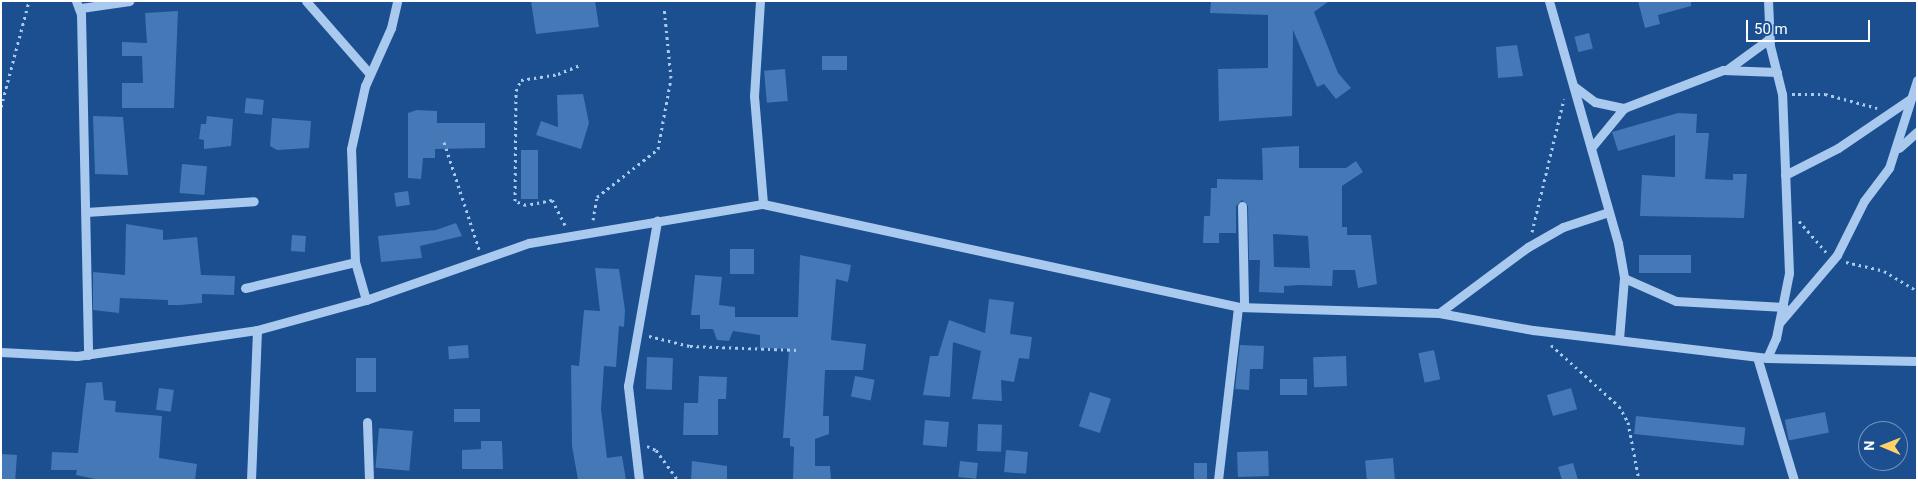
<!DOCTYPE html>
<html>
<head>
<meta charset="utf-8">
<style>
  body { margin:0 }
  #map { position:relative; width:1918px; height:481px; overflow:hidden; background:#1b4f8f; font-family:Roboto,sans-serif }
  div>[style] { position:absolute }
  [style*='--x'] { left:calc(var(--x)*1px); top:calc(var(--y)*1px); width:calc(var(--w)*1px); rotate:calc(var(--a)*1deg) }
  .building>* { inset:0; background:#4478b7; transform-origin:0 0 }
  .path>* { height:3px; margin-top:-1.5px; transform-origin:0; background:repeating-linear-gradient(90deg,#a9c9ee 0 2.5px,transparent 0 6.5px) }
  .minor>* { height:9px; margin:-4.5px; padding:0 4.5px; transform-origin:4.5px; border-radius:4.5px; background:#a9c9ee }
  span { translate:-50% -50%; white-space:nowrap; text-align:center; line-height:1.15; -webkit-text-stroke:4px #1b4f8f; paint-order:stroke }
  .frame { position:absolute; inset:0; border:2px solid #fff; pointer-events:none }
  .north { position:absolute; left:1858px; top:421px; width:50px; height:50px; box-sizing:border-box; background:#1b4f8f; border:1px solid #7695bc; border-radius:50%; rotate:271deg; font-size:14px; font-weight:700; line-height:20px; text-align:center; color:#fff }
  .north::after { content:''; display:block; margin:auto; width:18px; height:22px; background:#ffd166; clip-path:polygon(50% 0,100% 100%,50% 72%,0 100%) }
  .scale { position:absolute; left:1746px; top:20px; width:124px; height:22px; box-sizing:border-box; border:2px solid #fff; border-top:0; padding-left:6px; font-size:15px; line-height:18px; white-space:nowrap; color:#fff; -webkit-text-stroke:4px #1b4f8f; paint-order:stroke }
</style>
</head>
<body>
<div id="map">
  <div class="building">
    <div style="clip-path:polygon(531px 1px,595px 1px,599px 27px,536px 34px)"></div>
    <div style="clip-path:polygon(1211px 1px,1329px 1px,1314px 12px,1338px 73px,1351px 88px,1336px 99px,1324px 84px,1317px 87px,1293px 30px,1292px 116px,1219px 121px,1218px 69px,1268px 68px,1268px 15px,1210px 13px)"></div>
    <div style="clip-path:polygon(1638px 1px,1691px 1px,1691px 6px,1658px 15px,1660px 24px,1645px 28px)"></div>
    <div style="clip-path:polygon(178px 11px,174px 108px,122px 108px,122px 83px,143px 83px,142px 56px,122px 56px,122px 42px,147px 43px,145px 13px)"></div>
    <div style="left:1589px;top:33px;width:16px;height:15px;rotate:76deg"></div>
    <div style="clip-path:polygon(1517px 45px,1523px 76px,1498px 78px,1496px 47px)"></div>
    <div style="left:847px;top:56px;width:14px;height:25px;rotate:90deg"></div>
    <div style="left:785px;top:69px;width:32px;height:21px;rotate:85deg"></div>
    <div style="clip-path:polygon(583px 94px,589px 123px,581px 149px,536px 135px,541px 121px,558px 127px,557px 95px)"></div>
    <div style="left:246px;top:98px;width:18px;height:15px;rotate:6deg"></div>
    <div style="clip-path:polygon(417px 110px,437px 111px,437px 123px,485px 123px,485px 148px,435px 149px,435px 158px,423px 158px,421px 179px,408px 178px,408px 113px)"></div>
    <div style="clip-path:polygon(1678px 113px,1697px 114px,1696px 133px,1709px 133px,1705px 179px,1733px 180px,1733px 174px,1747px 174px,1744px 218px,1640px 216px,1642px 175px,1675px 177px,1675px 135px,1618px 151px,1612px 132px)"></div>
    <div style="clip-path:polygon(93px 116px,123px 117px,128px 175px,95px 174px)"></div>
    <div style="clip-path:polygon(207px 116px,233px 119px,231px 146px,204px 149px,204px 140px,199px 139px,201px 124px,206px 124px)"></div>
    <div style="clip-path:polygon(272px 118px,311px 121px,309px 148px,277px 150px,270px 146px)"></div>
    <div style="clip-path:polygon(evenodd,1299px 146px,1299px 168px,1346px 168px,1356px 161px,1363px 172px,1342px 186px,1342px 227px,1347px 227px,1347px 235px,1371px 235px,1377px 284px,1358px 288px,1355px 270px,1333px 270px,1332px 286px,1300px 285px,1284px 286px,1284px 293px,1259px 292px,1260px 260px,1249px 260px,1248px 206px,1242px 200px,1236px 206px,1236px 233px,1219px 233px,1219px 243px,1203px 243px,1204px 216px,1210px 216px,1211px 188px,1217px 188px,1217px 179px,1263px 180px,1262px 148px,1299px 146px,1273px 234px,1308px 236px,1310px 268px,1274px 267px,1273px 234px)"></div>
    <div style="left:521px;top:150px;width:17px;height:49px"></div>
    <div style="left:182px;top:164px;width:25px;height:29px;rotate:5deg"></div>
    <div style="left:408px;top:191px;width:14px;height:14px;rotate:82deg"></div>
    <div style="clip-path:polygon(456px 223px,462px 236px,420px 246px,422px 258px,381px 262px,378px 236px,436px 230px)"></div>
    <div style="clip-path:polygon(126px 224px,163px 230px,163px 240px,197px 237px,201px 275px,235px 276px,234px 295px,202px 294px,202px 303px,180px 305px,168px 305px,168px 300px,120px 298px,119px 313px,93px 310px,93px 272px,125px 275px)"></div>
    <div style="left:292px;top:235px;width:14px;height:16px;rotate:4deg"></div>
    <div style="left:730px;top:249px;width:24px;height:25px"></div>
    <div style="clip-path:polygon(800px 255px,851px 265px,848px 282px,836px 279px,831px 340px,866px 344px,863px 370px,825px 370px,823px 416px,829px 416px,829px 434px,815px 439px,815px 466px,830px 466px,831px 480px,793px 480px,794px 447px,790px 446px,790px 438px,783px 438px,789px 349px,760px 348px,760px 335px,733px 331px,729px 341px,717px 340px,713px 329px,700px 329px,700px 315px,691px 315px,695px 275px,722px 277px,719px 305px,735px 307px,735px 317px,798px 317px)"></div>
    <div style="left:1639px;top:255px;width:52px;height:18px"></div>
    <div style="clip-path:polygon(595px 268px,619px 269px,625px 310px,624px 327px,619px 326px,616px 367px,604px 366px,601px 409px,607px 458px,622px 456px,626px 480px,578px 480px,572px 446px,571px 365px,579px 366px,584px 310px,600px 311px)"></div>
    <div style="clip-path:polygon(989px 299px,1014px 302px,1010px 334px,1032px 337px,1029px 359px,1019px 358px,1014px 382px,1001px 380px,1002px 401px,972px 399px,981px 351px,953px 342px,950px 397px,923px 395px,930px 356px,938px 356px,949px 320px,985px 333px)"></div>
    <div style="left:468px;top:345px;width:13px;height:20px;rotate:86deg"></div>
    <div style="clip-path:polygon(1240px 345px,1264px 346px,1263px 369px,1250px 369px,1249px 390px,1235px 389px)"></div>
    <div style="left:1434px;top:350px;width:30px;height:16px;rotate:78deg"></div>
    <div style="left:1346px;top:356px;width:30px;height:33px;rotate:88deg"></div>
    <div style="left:647px;top:357px;width:26px;height:32px;rotate:2deg"></div>
    <div style="left:356px;top:358px;width:20px;height:34px"></div>
    <div style="clip-path:polygon(699px 376px,727px 377px,726px 399px,718px 399px,718px 435px,683px 435px,684px 403px,698px 403px)"></div>
    <div style="left:855px;top:376px;width:20px;height:21px;rotate:11deg"></div>
    <div style="left:1280px;top:379px;width:27px;height:16px"></div>
    <div style="clip-path:polygon(102px 382px,104px 400px,116px 401px,115px 412px,162px 416px,159px 458px,197px 464px,195px 480px,100px 480px,76px 475px,77px 470px,51px 470px,52px 452px,78px 453px,86px 383px)"></div>
    <div style="left:159px;top:388px;width:15px;height:22px;rotate:8deg"></div>
    <div style="left:1571px;top:388px;width:22px;height:25px;rotate:74deg"></div>
    <div style="left:1090px;top:392px;width:22px;height:36px;rotate:18deg"></div>
    <div style="left:454px;top:409px;width:26px;height:13px"></div>
    <div style="left:1825px;top:412px;width:21px;height:41px;rotate:79deg"></div>
    <div style="left:1636px;top:416px;width:110px;height:18px;rotate:6deg"></div>
    <div style="left:925px;top:420px;width:24px;height:25px;rotate:5deg"></div>
    <div style="left:978px;top:424px;width:24px;height:27px;rotate:2deg"></div>
    <div style="left:379px;top:428px;width:34px;height:40px;rotate:5deg"></div>
    <div style="clip-path:polygon(481px 441px,502px 441px,503px 469px,462px 469px,462px 450px,481px 449px)"></div>
    <div style="left:1006px;top:450px;width:22px;height:22px;rotate:5deg"></div>
    <div style="left:1268px;top:451px;width:25px;height:31px;rotate:88deg"></div>
    <div style="left:1px;top:454px;width:16px;height:26px;rotate:4deg"></div>
    <div style="left:1393px;top:458px;width:22px;height:28px;rotate:85deg"></div>
    <div style="clip-path:polygon(692px 461px,727px 466px,727px 480px,691px 480px)"></div>
    <div style="left:960px;top:461px;width:18px;height:16px;rotate:6deg"></div>
    <div style="left:1194px;top:463px;width:13px;height:17px"></div>
    <div style="clip-path:polygon(1573px 463px,1578px 480px,1562px 480px,1558px 467px)"></div>
  </div>
  <div class="path">
    <div style="--x:1792;--y:94;--w:33;--a:0"></div>
    <div style="--x:1825;--y:94;--w:54;--a:15.1"></div>
    <div style="--x:1;--y:107;--w:110;--a:-75.2"></div>
    <div style="--x:444;--y:142;--w:113;--a:71.9"></div>
    <div style="--x:593;--y:220;--w:23;--a:-80"></div>
    <div style="--x:597;--y:197;--w:78;--a:-38.2"></div>
    <div style="--x:658;--y:149;--w:72;--a:-79.6"></div>
    <div style="--x:671;--y:78;--w:71;--a:-95.6"></div>
    <div style="--x:1799;--y:221;--w:41;--a:48.9"></div>
    <div style="--x:565;--y:225;--w:28;--a:-117"></div>
    <div style="--x:552;--y:200;--w:26;--a:169"></div>
    <div style="--x:526;--y:205;--w:12;--a:-160"></div>
    <div style="--x:515;--y:201;--w:110;--a:-89.5"></div>
    <div style="--x:516;--y:91;--w:12;--a:-66"></div>
    <div style="--x:521;--y:80;--w:37;--a:-9"></div>
    <div style="--x:558;--y:74;--w:24;--a:-22"></div>
    <div style="--x:1532;--y:232;--w:137;--a:-76.5"></div>
    <div style="--x:1846;--y:262;--w:39;--a:13"></div>
    <div style="--x:1884;--y:271;--w:39;--a:31"></div>
    <div style="--x:649;--y:336;--w:42;--a:13.7"></div>
    <div style="--x:690;--y:346;--w:110;--a:2.1"></div>
    <div style="--x:1551;--y:345;--w:91;--a:41.9"></div>
    <div style="--x:1619;--y:406;--w:18;--a:61"></div>
    <div style="--x:1628;--y:422;--w:59;--a:79.3"></div>
    <div style="--x:647;--y:446;--w:10;--a:24"></div>
    <div style="--x:656;--y:450;--w:37;--a:54"></div>
  </div>
  <div class="minor">
    <div style="--x:76;--y:1;--w:14;--a:69"></div>
    <div style="--x:81;--y:14;--w:341;--a:88.8"></div>
    <div style="--x:306;--y:1;--w:96;--a:48.8"></div>
    <div style="--x:760;--y:1;--w:95;--a:93.6"></div>
    <div style="--x:754;--y:96;--w:108;--a:85.2"></div>
    <div style="--x:1549;--y:1;--w:252;--a:74.1"></div>
    <div style="--x:1618;--y:243;--w:36;--a:80"></div>
    <div style="--x:1624;--y:278;--w:61;--a:94.7"></div>
    <div style="--x:81;--y:8;--w:49;--a:-8.3"></div>
    <div style="--x:1728;--y:69;--w:51;--a:-36.2"></div>
    <div style="--x:1575;--y:87;--w:25;--a:37"></div>
    <div style="--x:1595;--y:102;--w:30;--a:12"></div>
    <div style="--x:1591;--y:148;--w:52;--a:-50.5"></div>
    <div style="--x:1624;--y:108;--w:106;--a:-21"></div>
    <div style="--x:1723;--y:70;--w:54;--a:2.1"></div>
    <div style="--x:1899;--y:148;--w:24;--a:-42"></div>
    <div style="--x:1785;--y:175;--w:59;--a:-27"></div>
    <div style="--x:1838;--y:148;--w:87;--a:-34.2"></div>
    <div style="--x:1242;--y:206;--w:98;--a:88.8"></div>
    <div style="--x:86;--y:212;--w:168;--a:-3.7"></div>
    <div style="--x:1624;--y:278;--w:57;--a:23.9"></div>
    <div style="--x:1676;--y:301;--w:108;--a:3.2"></div>
    <div style="--x:245;--y:288;--w:113;--a:-13.3"></div>
    <div style="--x:366;--y:300;--w:40;--a:-106"></div>
    <div style="--x:355;--y:262;--w:113;--a:-92"></div>
    <div style="--x:351;--y:149;--w:65;--a:-77.5"></div>
    <div style="--x:365;--y:86;--w:64;--a:-65.9"></div>
    <div style="--x:391;--y:28;--w:28;--a:-77"></div>
    <div style="--x:1439;--y:313;--w:111;--a:-36.6"></div>
    <div style="--x:1528;--y:247;--w:40;--a:-29.7"></div>
    <div style="--x:1563;--y:227;--w:48;--a:-18.1"></div>
    <div style="--x:1780;--y:322;--w:88;--a:-49.6"></div>
    <div style="--x:1837;--y:255;--w:60;--a:-63.4"></div>
    <div style="--x:1864;--y:201;--w:41;--a:-52.9"></div>
    <div style="--x:1889;--y:168;--w:92;--a:-72.3"></div>
    <div style="--x:1;--y:352;--w:76;--a:3"></div>
    <div style="--x:77;--y:356;--w:182;--a:-8.2"></div>
    <div style="--x:257;--y:330;--w:113;--a:-15.4"></div>
    <div style="--x:366;--y:300;--w:173;--a:-19.3"></div>
    <div style="--x:529;--y:243;--w:237;--a:-9.5"></div>
    <div style="--x:763;--y:204;--w:486;--a:12.2"></div>
    <div style="--x:1238;--y:307;--w:201;--a:1.7"></div>
    <div style="--x:1439;--y:313;--w:96;--a:10.3"></div>
    <div style="--x:1533;--y:330;--w:236;--a:6.8"></div>
    <div style="--x:1767;--y:358;--w:150;--a:1.1"></div>
    <div style="--x:1757;--y:357;--w:128;--a:73.3"></div>
    <div style="--x:1767;--y:358;--w:22;--a:-66"></div>
    <div style="--x:1776;--y:338;--w:66;--a:-78.7"></div>
    <div style="--x:1789;--y:273;--w:179;--a:-92.2"></div>
    <div style="--x:1782;--y:94;--w:49;--a:-104"></div>
    <div style="--x:1770;--y:46;--w:45;--a:-92.5"></div>
    <div style="--x:367;--y:422;--w:58;--a:88"></div>
    <div style="--x:251;--y:480;--w:150;--a:-87.7"></div>
    <div style="--x:639;--y:480;--w:95;--a:-96.7"></div>
    <div style="--x:628;--y:386;--w:168;--a:-80"></div>
    <div style="--x:1218;--y:480;--w:174;--a:-83.4"></div>
  </div>
  <div class="frame"></div>
  <div class="north">N</div>
  <div class="scale">50 m</div>
</div>
</body>
</html>
